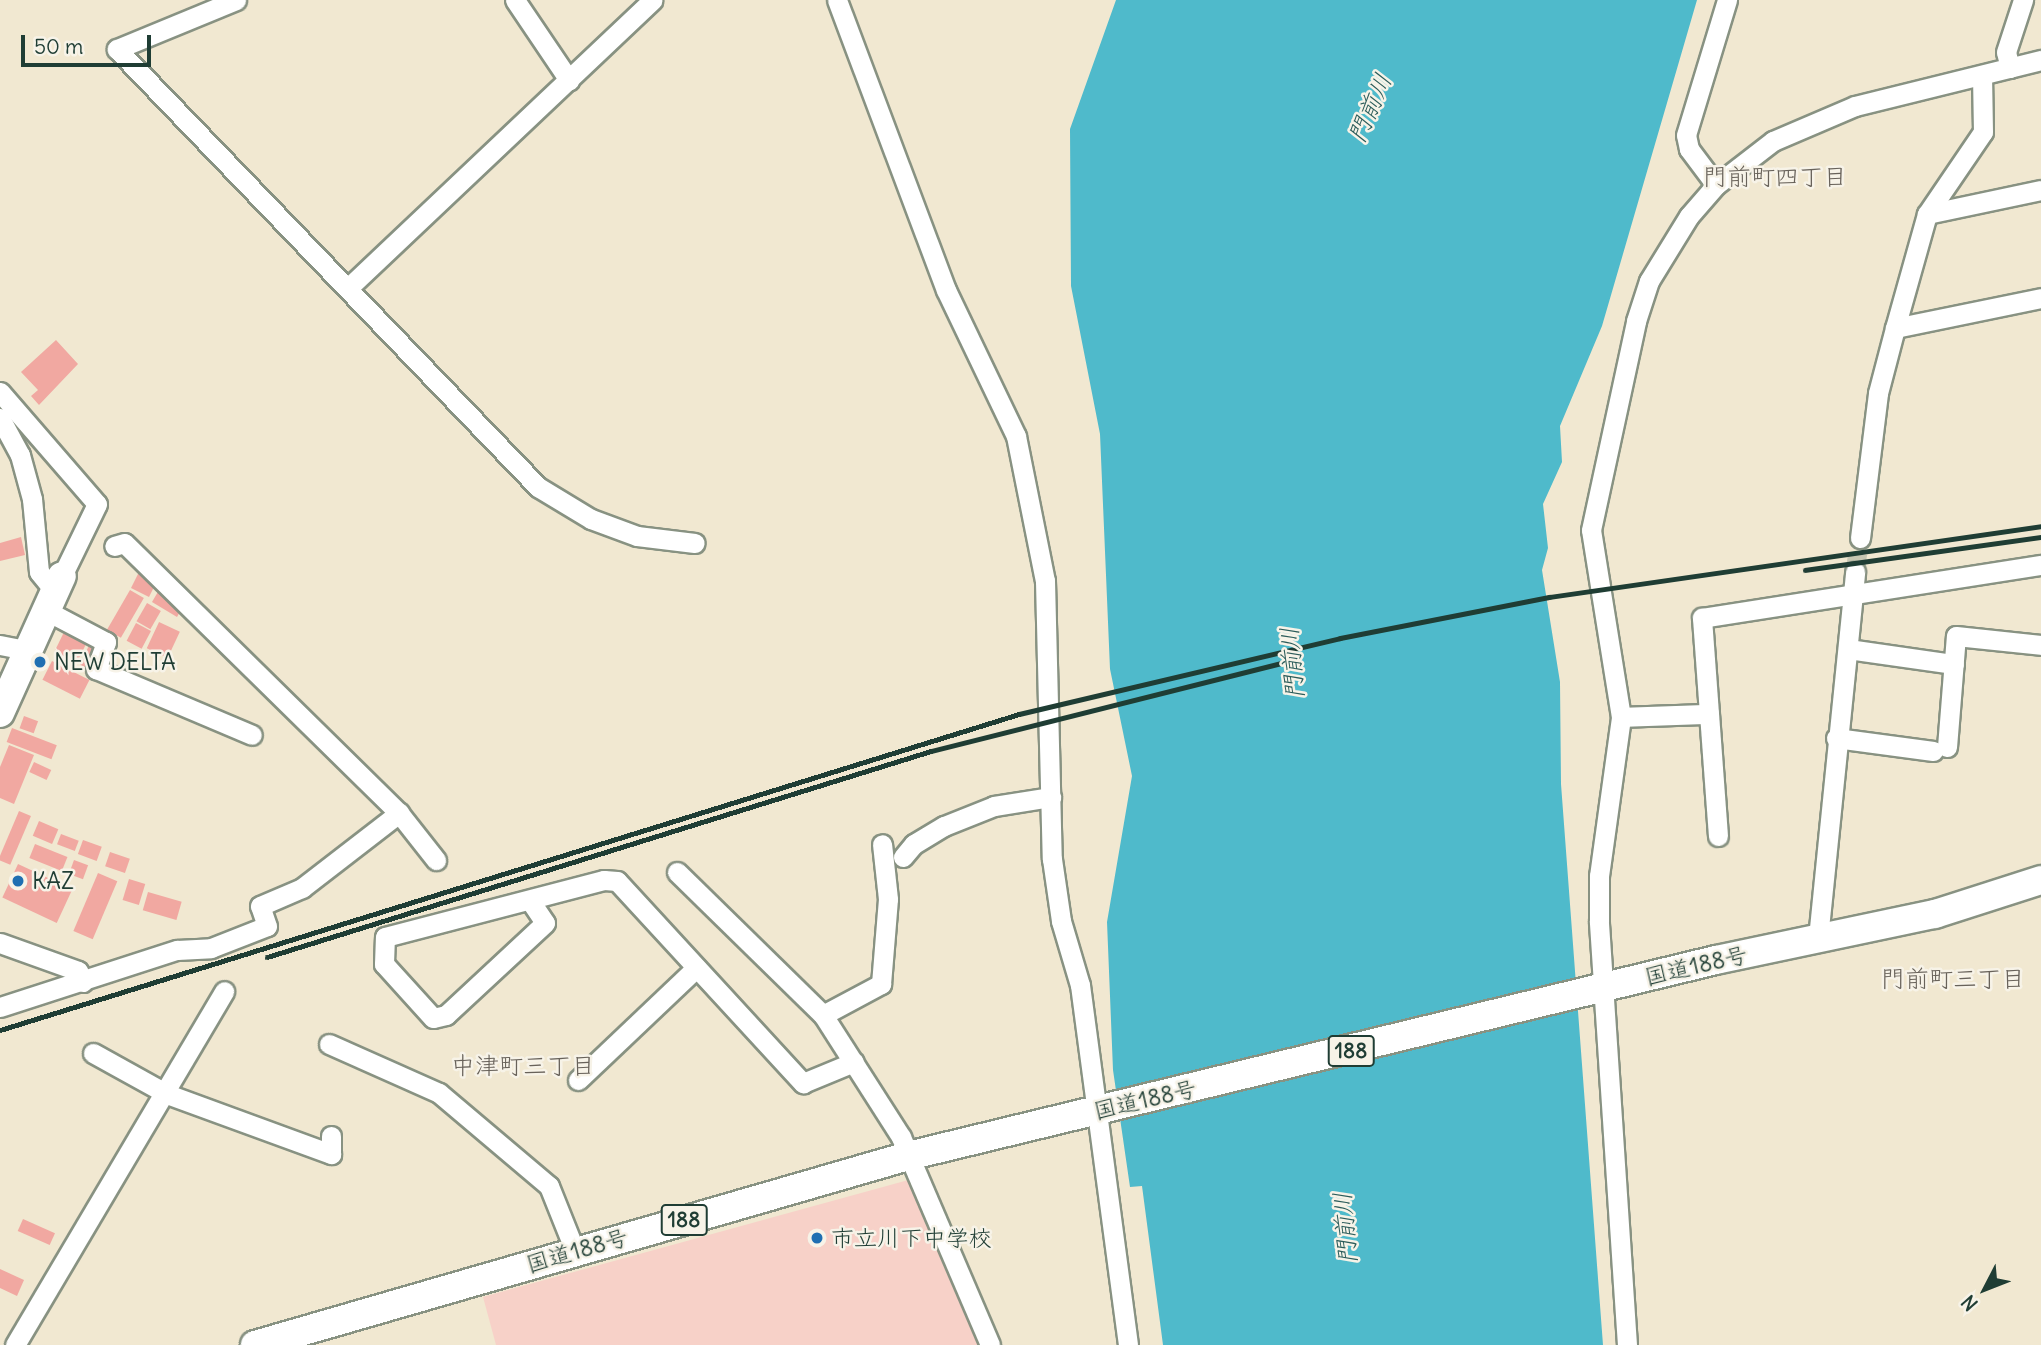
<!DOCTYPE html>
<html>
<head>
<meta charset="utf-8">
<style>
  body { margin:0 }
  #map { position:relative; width:2041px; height:1345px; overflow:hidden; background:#f1e8d1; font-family:Delius,"Klee One",sans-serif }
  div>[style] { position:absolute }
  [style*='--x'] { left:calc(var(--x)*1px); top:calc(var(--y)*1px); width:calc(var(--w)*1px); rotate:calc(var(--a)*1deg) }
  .built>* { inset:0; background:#f7d1c8 }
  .water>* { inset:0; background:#4fbacb }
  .building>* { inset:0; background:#f1a8a1; transform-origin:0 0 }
  .minor-tunnel>* { height:19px; margin-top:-9.5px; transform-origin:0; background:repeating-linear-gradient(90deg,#c7c6b2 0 19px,transparent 0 29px) }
  .roads { filter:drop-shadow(2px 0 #889282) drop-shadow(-2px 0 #889282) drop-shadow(0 2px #889282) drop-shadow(0 -2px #889282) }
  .minor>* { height:19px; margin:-9.5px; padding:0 9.5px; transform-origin:9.5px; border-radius:9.5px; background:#fff }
  .highway>* { height:28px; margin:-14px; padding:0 14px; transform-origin:14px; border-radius:14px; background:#fff }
  .rail>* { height:5px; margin:-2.5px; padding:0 2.5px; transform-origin:2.5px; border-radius:2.5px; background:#1f3d34 }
  .dots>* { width:19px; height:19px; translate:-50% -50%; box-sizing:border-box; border:4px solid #f7f3e8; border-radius:50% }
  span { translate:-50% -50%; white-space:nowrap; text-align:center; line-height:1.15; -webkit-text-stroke:5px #f7f3e8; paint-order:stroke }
  .shield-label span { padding:2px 5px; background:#f7f3e8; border:2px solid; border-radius:5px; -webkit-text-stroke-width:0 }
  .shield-label { font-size:21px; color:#1f3d34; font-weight:700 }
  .poi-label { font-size:23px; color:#1f3d34 }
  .left { translate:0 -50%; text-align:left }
  .street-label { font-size:23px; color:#1f3d34 }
  .water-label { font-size:24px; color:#2b5c5a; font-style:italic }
  .neighbourhood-label { font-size:24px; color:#68625a }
  .north { position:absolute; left:1950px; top:1254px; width:70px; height:70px; -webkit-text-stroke:5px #f7f3e8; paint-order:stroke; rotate:228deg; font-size:19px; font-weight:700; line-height:28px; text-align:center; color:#1f3d34 }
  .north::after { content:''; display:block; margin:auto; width:24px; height:32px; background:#1f3d34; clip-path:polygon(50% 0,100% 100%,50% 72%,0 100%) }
  .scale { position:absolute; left:21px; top:35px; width:130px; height:32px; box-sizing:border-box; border:4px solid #1f3d34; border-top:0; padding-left:9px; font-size:21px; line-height:24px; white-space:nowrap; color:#1f3d34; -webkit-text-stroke:5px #f7f3e8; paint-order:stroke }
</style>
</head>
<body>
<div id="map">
  <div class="built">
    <div style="clip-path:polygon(912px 1179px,982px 1345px,496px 1345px,483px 1297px)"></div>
  </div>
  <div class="water">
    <div style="clip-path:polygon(1116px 0,1697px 0,1602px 326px,1560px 426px,1562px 462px,1543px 504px,1548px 548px,1542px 570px,1560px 682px,1561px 784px,1603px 1345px,1163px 1345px,1142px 1186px,1130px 1187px,1113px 1070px,1107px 922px,1132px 776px,1110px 669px,1100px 434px,1071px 286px,1070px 129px)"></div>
  </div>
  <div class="building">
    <div style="clip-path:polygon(56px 340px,78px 364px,39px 405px,31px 396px,38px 390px,21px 372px)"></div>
    <div style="clip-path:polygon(21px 537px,25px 555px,0 561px,0 543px)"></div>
    <div style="clip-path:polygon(140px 570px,156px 583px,149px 597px,131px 588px)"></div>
    <div style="left:130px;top:590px;width:16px;height:46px;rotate:30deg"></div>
    <div style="clip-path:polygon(159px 590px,182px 608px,177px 617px,152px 602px)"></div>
    <div style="left:147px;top:603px;width:16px;height:21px;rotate:30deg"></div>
    <div style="left:159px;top:622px;width:23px;height:29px;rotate:25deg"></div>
    <div style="left:136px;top:623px;width:17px;height:20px;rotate:28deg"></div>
    <div style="left:65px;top:630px;width:25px;height:25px;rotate:26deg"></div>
    <div style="left:90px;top:643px;width:12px;height:24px;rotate:24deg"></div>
    <div style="left:52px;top:661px;width:42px;height:21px;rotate:27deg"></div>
    <div style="left:24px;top:716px;width:15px;height:13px;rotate:20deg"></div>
    <div style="left:12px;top:728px;width:48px;height:15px;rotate:21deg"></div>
    <div style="clip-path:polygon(9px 745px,34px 755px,14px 804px,0 798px,0 767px)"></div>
    <div style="left:34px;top:762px;width:19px;height:11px;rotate:25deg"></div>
    <div style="left:19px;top:811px;width:13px;height:53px;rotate:23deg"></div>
    <div style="left:39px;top:821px;width:21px;height:16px;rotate:23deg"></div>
    <div style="left:61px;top:834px;width:19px;height:11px;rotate:21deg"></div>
    <div style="left:83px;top:840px;width:20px;height:15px;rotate:20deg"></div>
    <div style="left:35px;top:844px;width:35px;height:15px;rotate:22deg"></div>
    <div style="left:110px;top:852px;width:21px;height:15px;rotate:19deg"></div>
    <div style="left:74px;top:860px;width:15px;height:15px;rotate:20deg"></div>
    <div style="left:18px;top:864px;width:60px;height:37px;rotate:25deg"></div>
    <div style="left:98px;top:873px;width:21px;height:63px;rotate:23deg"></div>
    <div style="left:129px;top:879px;width:17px;height:22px;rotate:17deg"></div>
    <div style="left:148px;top:892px;width:35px;height:19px;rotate:16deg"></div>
    <div style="left:23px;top:1219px;width:35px;height:13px;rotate:24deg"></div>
    <div style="clip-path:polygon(0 1269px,24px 1280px,17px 1296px,0 1288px)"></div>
  </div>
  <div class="minor-tunnel">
    <div style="--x:1855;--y:572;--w:34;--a:-82"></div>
  </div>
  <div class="roads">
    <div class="minor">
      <div style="--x:236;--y:0;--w:129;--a:157.6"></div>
      <div style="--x:117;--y:49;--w:608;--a:46.13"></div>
      <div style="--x:538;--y:487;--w:62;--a:31.1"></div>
      <div style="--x:591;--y:519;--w:49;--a:20.3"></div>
      <div style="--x:637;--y:536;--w:58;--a:6.9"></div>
      <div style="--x:515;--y:0;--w:97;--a:56"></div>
      <div style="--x:837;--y:0;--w:310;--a:69.4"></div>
      <div style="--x:946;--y:290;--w:162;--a:64.4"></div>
      <div style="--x:1016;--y:436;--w:148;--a:78.7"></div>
      <div style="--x:1045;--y:581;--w:278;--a:88.6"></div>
      <div style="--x:1052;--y:859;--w:63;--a:81.7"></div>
      <div style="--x:1061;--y:921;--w:67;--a:73.5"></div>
      <div style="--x:1080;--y:985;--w:363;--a:82.4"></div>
      <div style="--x:2010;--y:68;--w:16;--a:-104"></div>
      <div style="--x:2006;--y:52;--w:55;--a:-71.9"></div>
      <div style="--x:1716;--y:185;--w:45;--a:-126.9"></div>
      <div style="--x:1689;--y:149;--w:14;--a:-102"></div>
      <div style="--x:1686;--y:135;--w:141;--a:-73.1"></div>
      <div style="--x:1927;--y:214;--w:116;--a:-11.9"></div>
      <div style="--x:348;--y:288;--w:419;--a:-43.4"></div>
      <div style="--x:1895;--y:328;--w:149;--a:-11.6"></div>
      <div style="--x:0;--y:392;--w:148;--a:49.1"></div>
      <div style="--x:97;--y:504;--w:80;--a:115.9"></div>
      <div style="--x:0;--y:418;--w:42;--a:61.6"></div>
      <div style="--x:20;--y:455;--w:46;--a:74.7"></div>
      <div style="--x:32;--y:499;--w:73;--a:84.5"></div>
      <div style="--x:39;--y:572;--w:22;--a:51"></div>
      <div style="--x:1860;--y:538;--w:146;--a:-82.9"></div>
      <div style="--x:1878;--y:393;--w:67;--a:-75.3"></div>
      <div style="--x:1895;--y:328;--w:118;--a:-74.3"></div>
      <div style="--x:1927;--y:214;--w:99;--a:-55.7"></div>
      <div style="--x:1983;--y:132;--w:56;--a:-91"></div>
      <div style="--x:45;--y:610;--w:69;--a:27.7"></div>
      <div style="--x:106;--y:642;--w:29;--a:110"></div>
      <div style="--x:96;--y:669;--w:169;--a:22.9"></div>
      <div style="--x:0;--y:645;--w:26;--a:11"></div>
      <div style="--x:1848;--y:649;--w:107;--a:8.1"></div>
      <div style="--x:1621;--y:717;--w:88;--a:-2"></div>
      <div style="--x:1836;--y:738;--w:98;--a:7.6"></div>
      <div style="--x:1947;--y:747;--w:111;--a:-85.4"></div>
      <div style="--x:1956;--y:636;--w:85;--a:6"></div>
      <div style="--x:399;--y:813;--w:60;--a:51.8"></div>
      <div style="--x:1718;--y:836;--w:219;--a:-94.2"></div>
      <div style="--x:1702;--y:618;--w:343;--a:-8.9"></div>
      <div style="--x:903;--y:857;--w:17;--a:-50"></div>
      <div style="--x:914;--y:844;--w:35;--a:-31"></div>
      <div style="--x:944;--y:826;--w:54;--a:-21.8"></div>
      <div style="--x:994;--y:806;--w:58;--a:-9"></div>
      <div style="--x:677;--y:872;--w:204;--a:44.4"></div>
      <div style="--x:823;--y:1015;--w:145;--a:57.4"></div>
      <div style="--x:901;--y:1137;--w:226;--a:66.8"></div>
      <div style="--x:531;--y:902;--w:25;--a:56"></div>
      <div style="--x:545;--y:923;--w:135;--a:137.1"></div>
      <div style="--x:446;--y:1015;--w:13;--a:167"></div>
      <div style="--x:433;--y:1018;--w:73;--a:-132.2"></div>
      <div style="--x:384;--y:964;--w:27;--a:-88"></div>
      <div style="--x:385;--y:937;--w:226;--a:-14.6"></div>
      <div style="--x:604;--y:880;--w:13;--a:4"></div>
      <div style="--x:617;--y:881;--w:275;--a:47.4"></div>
      <div style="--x:803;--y:1083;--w:55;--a:-22.4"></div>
      <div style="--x:1818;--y:938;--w:368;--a:-84.2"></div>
      <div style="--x:0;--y:943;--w:83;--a:19.7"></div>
      <div style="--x:78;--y:971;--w:12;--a:66"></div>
      <div style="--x:0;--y:1007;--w:186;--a:-17.9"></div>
      <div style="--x:177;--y:950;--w:34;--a:-3"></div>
      <div style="--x:211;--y:948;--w:60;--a:-21.4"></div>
      <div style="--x:267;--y:926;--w:21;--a:-109"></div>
      <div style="--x:260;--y:906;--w:46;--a:-23.2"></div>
      <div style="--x:302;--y:888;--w:123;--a:-37.7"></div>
      <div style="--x:399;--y:813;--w:385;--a:-135.5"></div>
      <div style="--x:124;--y:543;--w:10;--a:163"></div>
      <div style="--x:823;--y:1015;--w:66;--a:-28.1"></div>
      <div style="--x:881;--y:984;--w:85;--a:-85.3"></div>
      <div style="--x:888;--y:899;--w:55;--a:-96.2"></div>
      <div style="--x:329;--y:1044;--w:120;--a:24"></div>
      <div style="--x:439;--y:1093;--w:144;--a:40.2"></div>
      <div style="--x:549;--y:1186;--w:70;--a:68.2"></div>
      <div style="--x:93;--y:1053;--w:85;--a:29"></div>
      <div style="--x:167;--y:1094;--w:175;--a:20.1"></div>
      <div style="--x:331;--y:1154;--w:18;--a:-90"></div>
      <div style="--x:578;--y:1080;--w:163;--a:-43.5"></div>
      <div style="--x:15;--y:1345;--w:411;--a:-59.4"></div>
      <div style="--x:1627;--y:1345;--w:425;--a:-93.8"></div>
      <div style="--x:1599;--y:921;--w:45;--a:-90"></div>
      <div style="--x:1599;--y:876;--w:161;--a:-82.1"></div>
      <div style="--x:1621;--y:717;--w:189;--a:-99.1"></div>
      <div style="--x:1591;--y:530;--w:214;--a:-77.8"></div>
      <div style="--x:1636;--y:321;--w:42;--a:-72"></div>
      <div style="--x:1649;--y:281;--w:76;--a:-58.4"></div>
      <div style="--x:1689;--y:216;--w:41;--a:-48.9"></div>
      <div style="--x:1716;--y:185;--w:72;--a:-37.7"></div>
      <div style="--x:1773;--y:141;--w:89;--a:-23.1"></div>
      <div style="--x:1855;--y:106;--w:192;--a:-13.9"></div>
    </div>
    <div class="highway">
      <div style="--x:0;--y:713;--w:150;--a:-65.7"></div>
      <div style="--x:255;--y:1345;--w:680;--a:-16.14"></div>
      <div style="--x:908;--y:1156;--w:831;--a:-13.64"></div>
      <div style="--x:1716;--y:960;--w:224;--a:-11.9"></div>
      <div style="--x:1935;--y:914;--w:111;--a:-17.8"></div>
    </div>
  </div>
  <div class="rail">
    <div style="--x:1805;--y:570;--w:238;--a:-8"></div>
    <div style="--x:267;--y:957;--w:695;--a:-17.24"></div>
    <div style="--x:931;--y:751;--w:372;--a:-14.1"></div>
    <div style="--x:0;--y:1030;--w:1067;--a:-17.23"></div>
    <div style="--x:1019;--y:714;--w:330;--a:-13.3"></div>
    <div style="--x:1340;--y:638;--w:213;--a:-11.1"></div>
    <div style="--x:1549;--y:597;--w:497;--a:-8.2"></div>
  </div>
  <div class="dots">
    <div style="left:40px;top:662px;background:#1f6fb2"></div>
    <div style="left:18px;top:881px;background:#1f6fb2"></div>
    <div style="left:817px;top:1238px;background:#1f6fb2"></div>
  </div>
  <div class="shield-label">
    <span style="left:1351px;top:1051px">188</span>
    <span style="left:684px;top:1220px">188</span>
  </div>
  <div class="poi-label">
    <span class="left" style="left:54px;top:662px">NEW DELTA</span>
    <span class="left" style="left:32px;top:881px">KAZ</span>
    <span class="left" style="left:831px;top:1238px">市立川下中学校</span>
  </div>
  <div class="street-label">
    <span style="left:1696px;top:966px;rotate:-13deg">国道188号</span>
    <span style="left:1145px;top:1100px;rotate:-13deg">国道188号</span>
    <span style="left:577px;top:1251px;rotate:-16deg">国道188号</span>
  </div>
  <div class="water-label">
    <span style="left:1370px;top:108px;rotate:-66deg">門前川</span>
    <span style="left:1292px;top:663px;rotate:-95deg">門前川</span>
    <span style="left:1345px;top:1228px;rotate:-95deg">門前川</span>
  </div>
  <div class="neighbourhood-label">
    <span style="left:1775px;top:177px">門前町四丁目</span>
    <span style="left:1953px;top:979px">門前町三丁目</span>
    <span style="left:523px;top:1066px">中津町三丁目</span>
  </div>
  <div class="north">N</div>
  <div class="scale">50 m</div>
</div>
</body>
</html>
